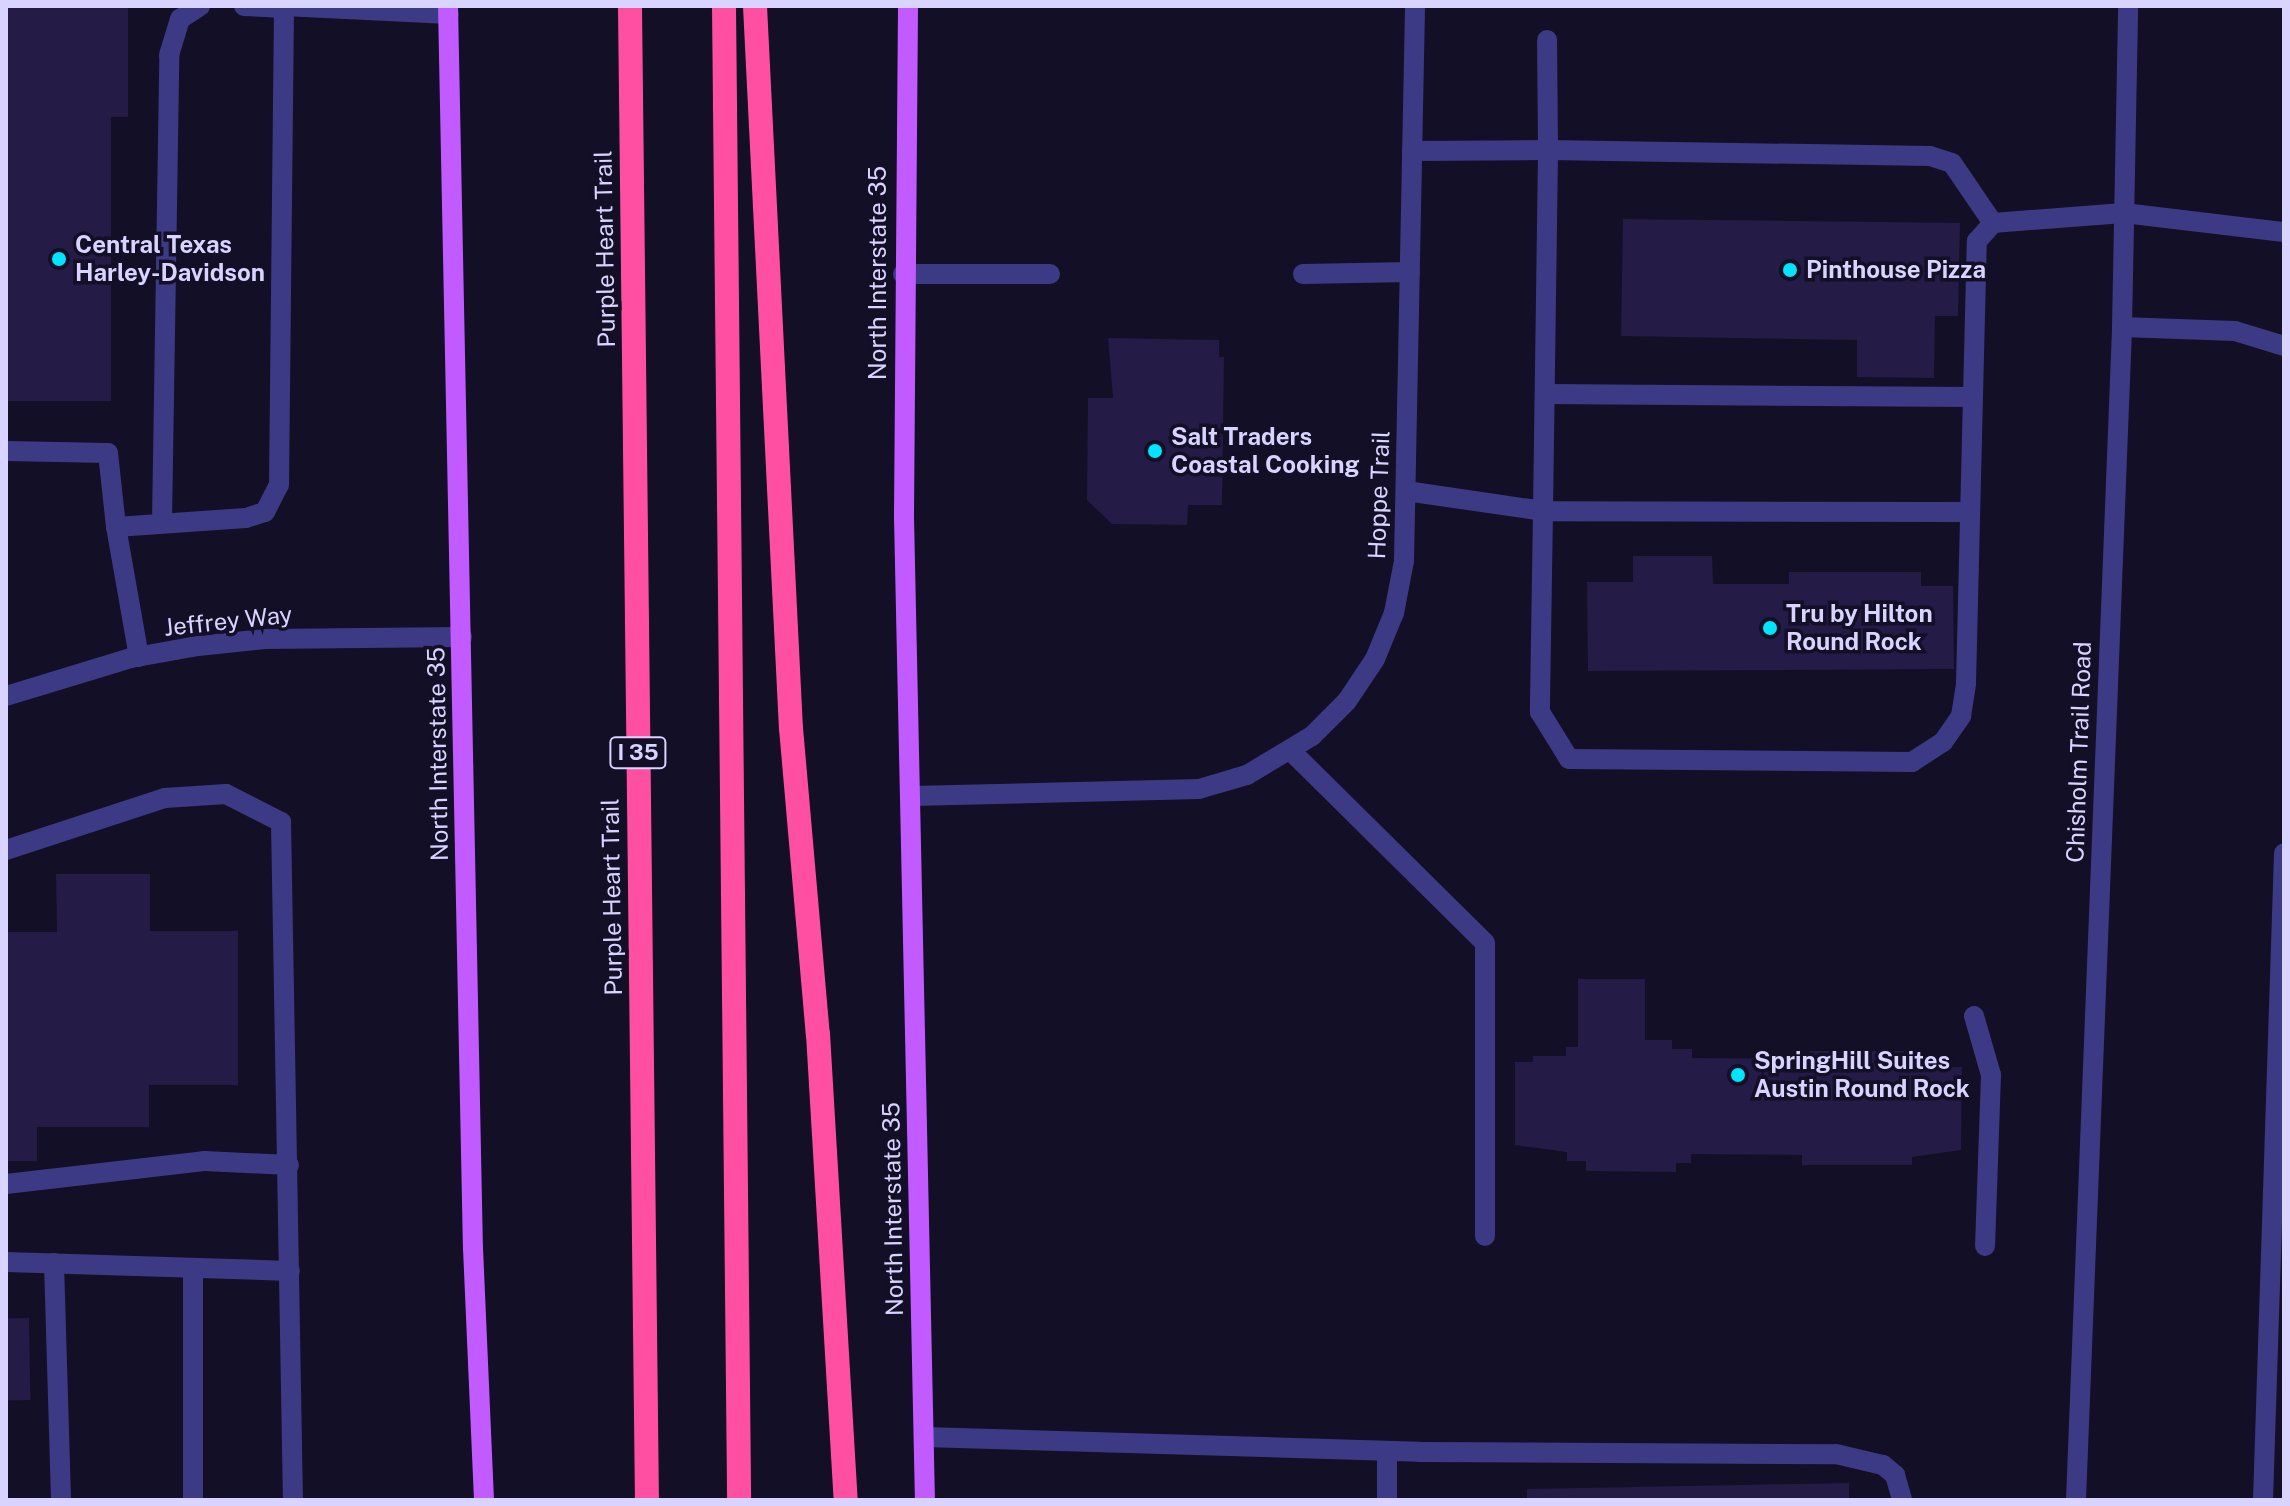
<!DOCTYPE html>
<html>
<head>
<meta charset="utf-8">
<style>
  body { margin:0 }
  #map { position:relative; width:2290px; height:1506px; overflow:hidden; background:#130f26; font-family:"Public Sans",sans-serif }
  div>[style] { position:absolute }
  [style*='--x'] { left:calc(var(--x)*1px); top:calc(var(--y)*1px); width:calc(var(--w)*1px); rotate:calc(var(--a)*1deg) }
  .building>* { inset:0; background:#241b47; transform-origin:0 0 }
  .minor>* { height:20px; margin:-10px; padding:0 10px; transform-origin:10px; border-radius:10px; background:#3d3a85 }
  .major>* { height:20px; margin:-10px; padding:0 10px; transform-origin:10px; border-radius:10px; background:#c25bff }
  .highway>* { height:24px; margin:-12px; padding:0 12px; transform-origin:12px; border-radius:12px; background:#ff4fa3 }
  .dots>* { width:22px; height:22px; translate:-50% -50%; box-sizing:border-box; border:4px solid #130f26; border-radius:50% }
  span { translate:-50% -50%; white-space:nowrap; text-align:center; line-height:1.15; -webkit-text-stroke:7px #130f26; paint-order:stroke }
  .shield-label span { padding:2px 6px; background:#130f26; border:2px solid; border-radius:6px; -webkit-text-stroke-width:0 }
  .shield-label { font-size:22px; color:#d9d4ff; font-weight:700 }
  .poi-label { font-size:24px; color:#d9d4ff; font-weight:700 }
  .left { translate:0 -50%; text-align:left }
  .street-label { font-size:24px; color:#d9d4ff }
  .frame { position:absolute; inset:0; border:8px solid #d9d4ff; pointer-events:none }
</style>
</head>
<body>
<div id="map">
  <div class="building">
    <div style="clip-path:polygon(6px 6px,128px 6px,128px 117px,111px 117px,111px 401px,6px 401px)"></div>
    <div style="clip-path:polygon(1623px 219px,1960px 223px,1958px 316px,1935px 316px,1934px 378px,1857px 377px,1857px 340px,1621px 336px)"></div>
    <div style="clip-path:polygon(1108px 338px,1219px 340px,1219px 357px,1224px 357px,1222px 505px,1188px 505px,1187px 525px,1112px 524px,1087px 500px,1088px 398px,1113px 398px)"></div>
    <div style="clip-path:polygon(1633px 556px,1712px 556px,1713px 584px,1789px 584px,1789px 572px,1921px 572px,1921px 586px,1953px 586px,1954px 669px,1588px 671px,1587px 582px,1633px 582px)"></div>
    <div style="clip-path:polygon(56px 874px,150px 874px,150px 931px,238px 931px,238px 1085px,149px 1085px,149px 1127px,37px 1127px,37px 1161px,6px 1161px,6px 932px,57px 932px)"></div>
    <div style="clip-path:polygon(1578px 979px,1645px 979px,1645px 1040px,1672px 1040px,1672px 1049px,1692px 1049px,1692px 1058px,1808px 1059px,1809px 1051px,1851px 1051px,1851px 1060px,1861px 1060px,1861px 1051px,1904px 1051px,1904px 1060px,1939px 1060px,1939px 1067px,1962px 1067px,1961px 1150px,1912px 1157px,1912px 1165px,1802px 1165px,1802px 1155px,1691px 1154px,1691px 1163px,1676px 1163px,1676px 1172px,1586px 1171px,1586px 1161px,1567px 1161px,1567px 1152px,1515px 1145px,1515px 1062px,1533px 1062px,1533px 1056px,1566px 1056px,1566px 1047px,1578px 1047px)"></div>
    <div style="left:29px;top:1318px;width:82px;height:23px;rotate:89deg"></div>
    <div style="clip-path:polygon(1849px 1483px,1849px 1500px,1527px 1500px,1527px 1489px)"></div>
  </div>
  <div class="minor">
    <div style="--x:284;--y:6;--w:165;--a:2.8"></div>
    <div style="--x:1412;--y:151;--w:136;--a:-0.4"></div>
    <div style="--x:1548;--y:150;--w:110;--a:-90.5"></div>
    <div style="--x:903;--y:274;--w:147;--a:0"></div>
    <div style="--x:1303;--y:274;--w:107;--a:-1.1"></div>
    <div style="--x:2122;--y:327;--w:113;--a:2"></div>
    <div style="--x:2235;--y:331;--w:51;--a:17"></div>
    <div style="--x:1545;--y:394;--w:427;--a:0.4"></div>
    <div style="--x:6;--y:451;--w:102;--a:1.1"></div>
    <div style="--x:108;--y:453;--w:74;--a:83.8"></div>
    <div style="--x:1406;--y:491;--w:138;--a:8.3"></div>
    <div style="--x:1543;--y:511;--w:201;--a:90.9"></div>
    <div style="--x:1540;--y:712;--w:55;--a:58.3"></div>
    <div style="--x:1569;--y:759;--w:343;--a:0.5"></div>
    <div style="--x:1912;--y:762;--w:37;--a:-33"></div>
    <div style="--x:1943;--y:742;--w:32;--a:-55"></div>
    <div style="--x:1961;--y:716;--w:33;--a:-81"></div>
    <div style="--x:1966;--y:683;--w:442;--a:-88.6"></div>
    <div style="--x:1977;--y:241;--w:24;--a:-48"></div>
    <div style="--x:1993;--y:223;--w:131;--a:-4.4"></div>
    <div style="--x:2124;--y:213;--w:161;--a:6.8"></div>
    <div style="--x:1968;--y:512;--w:425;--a:-179.9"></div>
    <div style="--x:1543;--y:511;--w:361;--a:-89.2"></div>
    <div style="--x:1548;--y:150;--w:382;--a:0.9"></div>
    <div style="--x:1930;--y:156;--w:23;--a:18"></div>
    <div style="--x:1952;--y:163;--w:73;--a:55.7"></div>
    <div style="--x:162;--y:523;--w:468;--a:-89.1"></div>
    <div style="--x:169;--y:55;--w:38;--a:-73"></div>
    <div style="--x:180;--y:19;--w:24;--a:-33"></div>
    <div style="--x:139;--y:657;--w:132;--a:-100"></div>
    <div style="--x:116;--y:527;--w:130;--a:-4"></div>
    <div style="--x:246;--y:518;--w:20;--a:-18"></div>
    <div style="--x:265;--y:512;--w:30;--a:-63"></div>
    <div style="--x:279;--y:485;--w:477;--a:-89.4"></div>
    <div style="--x:284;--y:8;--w:40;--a:-177.1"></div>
    <div style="--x:6;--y:696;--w:131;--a:-16.9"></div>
    <div style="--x:131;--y:658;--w:68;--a:-10.2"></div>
    <div style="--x:198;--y:646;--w:67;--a:-6"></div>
    <div style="--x:265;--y:639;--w:197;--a:-0.6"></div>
    <div style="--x:1290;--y:750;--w:274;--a:44.7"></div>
    <div style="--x:1485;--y:943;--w:293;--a:90"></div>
    <div style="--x:912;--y:796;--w:287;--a:-1.4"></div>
    <div style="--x:1199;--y:789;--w:50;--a:-16.3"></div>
    <div style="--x:1247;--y:775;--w:76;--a:-31"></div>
    <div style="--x:1312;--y:736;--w:49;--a:-45"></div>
    <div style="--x:1347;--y:701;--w:50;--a:-56.3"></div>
    <div style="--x:1375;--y:659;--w:50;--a:-67.6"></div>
    <div style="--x:1394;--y:613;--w:53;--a:-79.1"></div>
    <div style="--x:1404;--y:561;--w:555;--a:-88.86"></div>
    <div style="--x:6;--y:850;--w:167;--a:-18.1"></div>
    <div style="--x:165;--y:798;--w:61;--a:-3.8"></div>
    <div style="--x:226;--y:794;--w:62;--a:27"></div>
    <div style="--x:281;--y:822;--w:678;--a:88.99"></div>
    <div style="--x:1974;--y:1016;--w:61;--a:73.9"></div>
    <div style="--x:1991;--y:1075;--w:171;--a:92"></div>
    <div style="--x:6;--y:1184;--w:199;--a:-6.6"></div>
    <div style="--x:204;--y:1161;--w:85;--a:2.7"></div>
    <div style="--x:6;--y:1262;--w:284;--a:1.8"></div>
    <div style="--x:54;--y:1263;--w:237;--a:88.3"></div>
    <div style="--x:193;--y:1269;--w:231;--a:90"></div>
    <div style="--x:924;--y:1437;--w:495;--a:1.7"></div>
    <div style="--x:1419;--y:1452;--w:417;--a:0.3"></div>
    <div style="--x:1836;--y:1454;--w:48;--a:13.2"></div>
    <div style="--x:1883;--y:1465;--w:16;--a:40"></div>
    <div style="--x:1895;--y:1475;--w:26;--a:74"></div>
    <div style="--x:1387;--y:1500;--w:49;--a:-90"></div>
    <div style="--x:2076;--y:1500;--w:1174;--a:-87.75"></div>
    <div style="--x:2122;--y:327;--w:321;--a:-88.9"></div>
    <div style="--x:2263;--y:1500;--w:647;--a:-88.14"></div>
  </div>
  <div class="major">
    <div style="--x:448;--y:6;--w:1242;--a:88.85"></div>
    <div style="--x:473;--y:1248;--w:252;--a:87.5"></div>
    <div style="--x:908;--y:6;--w:511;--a:90.45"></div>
    <div style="--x:904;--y:517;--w:983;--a:88.78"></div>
  </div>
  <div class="highway">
    <div style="--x:630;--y:6;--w:1494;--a:89.35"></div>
    <div style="--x:724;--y:6;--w:1494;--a:89.42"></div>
    <div style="--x:755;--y:6;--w:723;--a:87.15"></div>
    <div style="--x:791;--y:728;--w:307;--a:85"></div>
    <div style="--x:818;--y:1034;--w:467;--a:86.6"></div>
  </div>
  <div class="dots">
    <div style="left:59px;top:259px;background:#00e5ff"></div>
    <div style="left:1790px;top:270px;background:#00e5ff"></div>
    <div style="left:1155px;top:451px;background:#00e5ff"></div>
    <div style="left:1770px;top:628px;background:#00e5ff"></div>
    <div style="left:1738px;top:1075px;background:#00e5ff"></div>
  </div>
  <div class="shield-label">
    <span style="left:638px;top:753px">I 35</span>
  </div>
  <div class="poi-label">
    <span class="left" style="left:75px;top:259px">Central Texas<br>Harley-Davidson</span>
    <span class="left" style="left:1806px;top:270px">Pinthouse Pizza</span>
    <span class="left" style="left:1171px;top:451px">Salt Traders<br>Coastal Cooking</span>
    <span class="left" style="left:1786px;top:628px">Tru by Hilton<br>Round Rock</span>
    <span class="left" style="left:1754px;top:1075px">SpringHill Suites<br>Austin Round Rock</span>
  </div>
  <div class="street-label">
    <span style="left:605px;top:249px;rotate:-91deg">Purple Heart Trail</span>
    <span style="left:878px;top:273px;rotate:-90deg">North Interstate 35</span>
    <span style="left:1379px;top:495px;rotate:-88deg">Hoppe Trail</span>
    <span style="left:228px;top:621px;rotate:-6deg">Jeffrey Way</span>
    <span style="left:2079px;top:752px;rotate:-88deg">Chisholm Trail Road</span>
    <span style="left:438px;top:754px;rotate:-91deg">North Interstate 35</span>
    <span style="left:612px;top:897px;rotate:-91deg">Purple Heart Trail</span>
    <span style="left:893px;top:1209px;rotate:-91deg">North Interstate 35</span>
  </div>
  <div class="frame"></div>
</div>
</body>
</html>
